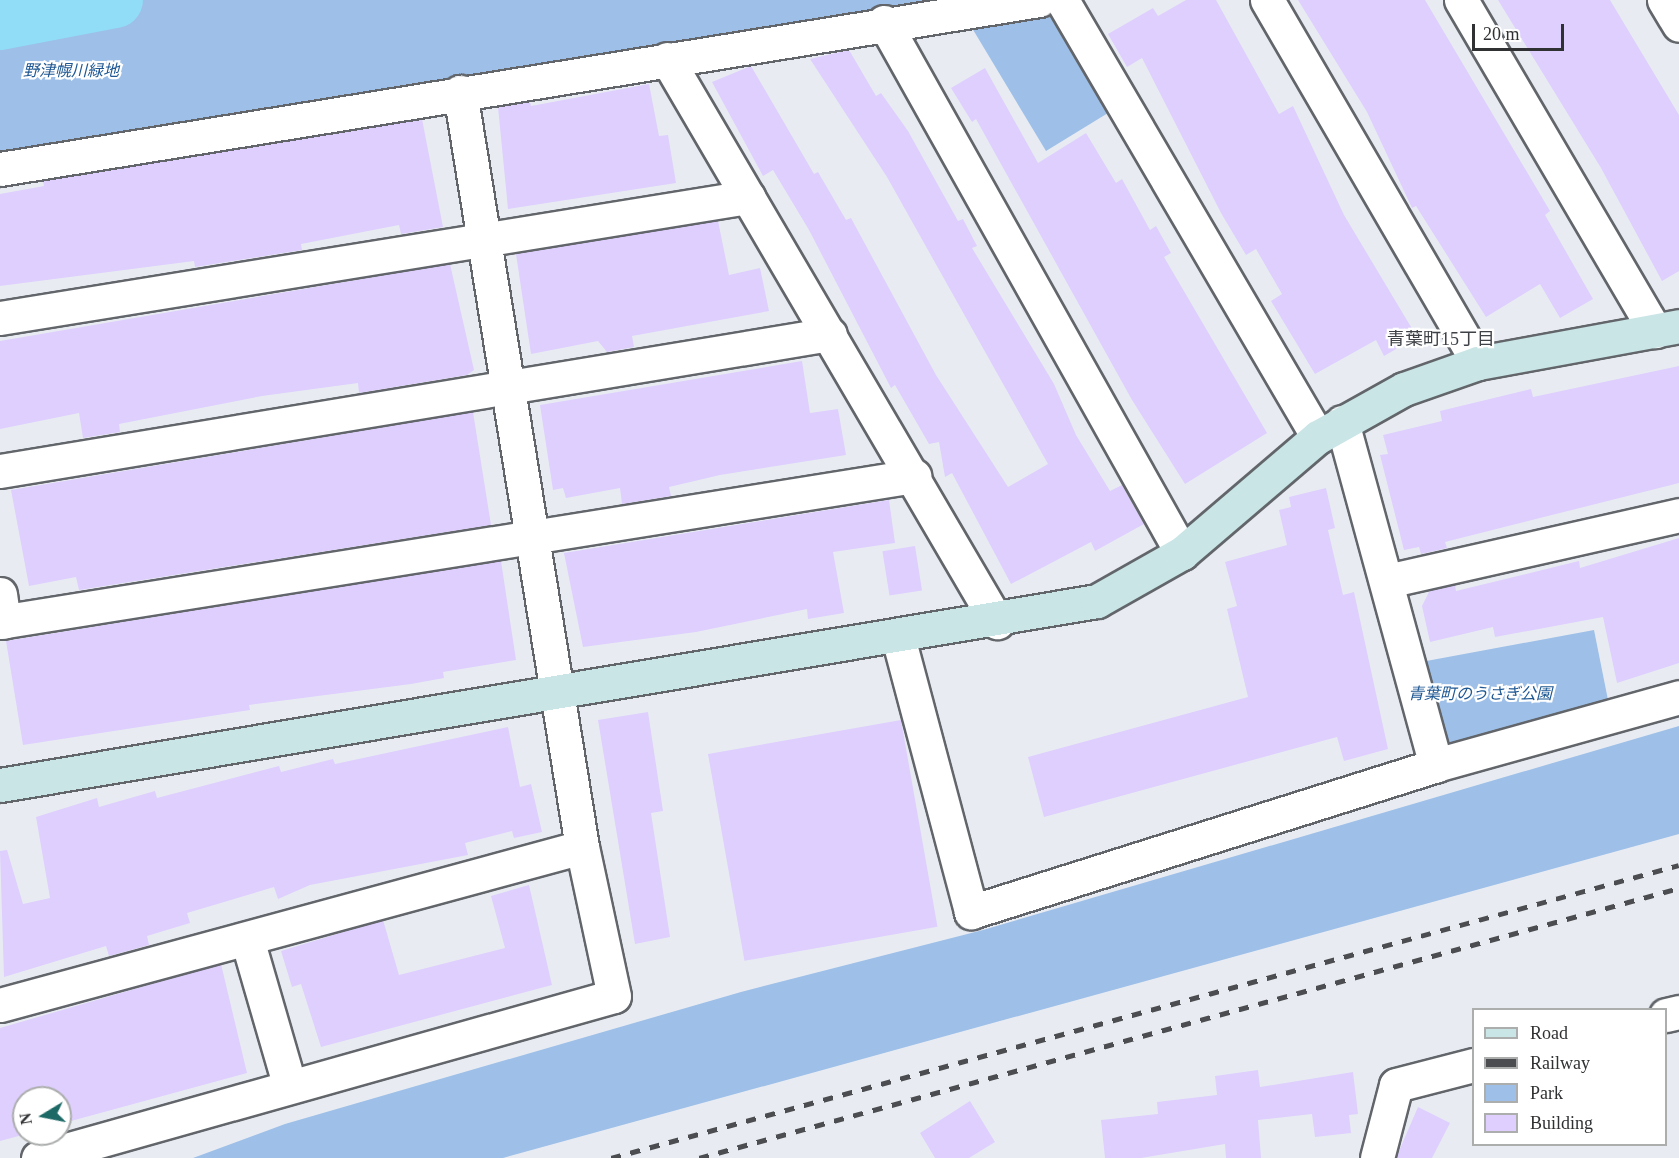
<!DOCTYPE html>
<html>
<head>
<meta charset="utf-8">
<style>
  body { margin:0 }
  #map { position:relative; width:1679px; height:1158px; overflow:hidden; background:#e8ecf2; font-family:"Times New Roman","Noto Sans JP",serif }
  div>[style] { position:absolute }
  [style*='--x'] { left:calc(var(--x)*1px); top:calc(var(--y)*1px); width:calc(var(--w)*1px); rotate:calc(var(--a)*1deg) }
  .green>* { inset:0; background:#9dbfe8 }
  .river>* { height:56px; margin:-28px; padding:0 28px; transform-origin:28px; border-radius:28px; background:#91ddf7 }
  .building>* { inset:0; background:#decffe; transform-origin:0 0 }
  .roads { filter:drop-shadow(2px 0 #62666b) drop-shadow(-2px 0 #62666b) drop-shadow(0 2px #62666b) drop-shadow(0 -2px #62666b) }
  .street>* { height:33px; margin:-16.5px; padding:0 16.5px; transform-origin:16.5px; border-radius:16.5px; background:#fff }
  .secondary>* { height:33px; margin:-16.5px; padding:0 16.5px; transform-origin:16.5px; border-radius:16.5px; background:#c9e5e6 }
  .rail>* { height:4.5px; margin-top:-2.25px; transform-origin:0; background:repeating-linear-gradient(90deg,#4c4d50 0 10px,transparent 0 20px) }
  span { translate:-50% -50%; white-space:nowrap; text-align:center; line-height:1.15; -webkit-text-stroke:4.5px #fff; paint-order:stroke }
  .park-label { font-size:16px; color:#205893; font-style:italic }
  .neighbourhood-label { font-size:18px; color:#3e4146 }
  .legend { position:absolute; left:1472px; top:1008px; width:195px; height:138px; box-sizing:border-box; background:#fff; border:2px solid #acadad; margin:0; padding:8px 10px; list-style:none; font-size:18px; color:#303133 }
  .legend li { display:flex; align-items:center; gap:12px; height:30px }
  .legend b { width:30px; border:2px solid #acadad }
  .north { position:absolute; left:12px; top:1086px; width:60px; height:60px; box-sizing:border-box; background:#fff; border:2px solid #acadad; border-radius:50%; rotate:260deg; font-size:16px; font-weight:700; line-height:24px; text-align:center; color:#303133 }
  .north::after { content:''; display:block; margin:auto; width:21px; height:27px; background:#1d6966; clip-path:polygon(50% 0,100% 100%,50% 72%,0 100%) }
  .scale { position:absolute; left:1472px; top:24px; width:92px; height:27px; box-sizing:border-box; border:3px solid #303133; border-top:0; padding-left:8px; font-size:18px; line-height:21px; white-space:nowrap; color:#303133; -webkit-text-stroke:4px #fff; paint-order:stroke }
</style>
</head>
<body>
<div id="map">
  <div class="green">
    <div style="clip-path:polygon(0 0,946px 0,0 155px)"></div>
    <div style="clip-path:polygon(1050px 13px,1108px 113px,1046px 151px,972px 28px)"></div>
    <div style="clip-path:polygon(1594px 630px,1608px 700px,1447px 749px,1421px 662px)"></div>
    <div style="clip-path:polygon(1679px 726px,1679px 834px,503px 1158px,193px 1158px,285px 1124px,741px 992px,983px 930px)"></div>
  </div>
  <div class="river">
    <div style="--x:0;--y:22;--w:117;--a:-10.8"></div>
  </div>
  <div class="building">
    <div style="clip-path:polygon(1186px 0,1216px 0,1279px 114px,1293px 106px,1344px 215px,1417px 337px,1384px 356px,1376px 340px,1315px 374px,1271px 301px,1282px 294px,1256px 249px,1246px 255px,1221px 213px,1142px 58px,1127px 67px,1108px 34px,1153px 8px,1158px 16px)"></div>
    <div style="clip-path:polygon(1298px 0,1425px 0,1550px 211px,1545px 215px,1593px 299px,1560px 318px,1540px 284px,1486px 317px,1416px 206px,1412px 208px,1367px 112px)"></div>
    <div style="clip-path:polygon(1498px 0,1610px 0,1679px 115px,1679px 271px,1662px 281px,1601px 168px)"></div>
    <div style="clip-path:polygon(849px 50px,876px 96px,881px 93px,908px 131px,958px 221px,963px 219px,977px 246px,972px 248px,1054px 384px,1076px 435px,1110px 491px,1122px 485px,1144px 524px,1095px 551px,1091px 542px,1011px 584px,952px 473px,945px 477px,939px 442px,929px 444px,895px 385px,891px 388px,809px 230px,773px 170px,763px 176px,712px 82px,751px 66px,814px 174px,818px 172px,846px 220px,851px 218px,936px 375px,1008px 487px,1048px 464px,887px 177px,810px 59px)"></div>
    <div style="clip-path:polygon(985px 68px,1038px 163px,1086px 133px,1116px 183px,1122px 179px,1150px 230px,1156px 226px,1171px 253px,1164px 257px,1267px 433px,1185px 484px,1132px 400px,976px 119px,972px 122px,951px 88px)"></div>
    <div style="clip-path:polygon(649px 84px,659px 136px,668px 135px,676px 183px,508px 209px,498px 107px,530px 102px,531px 106px)"></div>
    <div style="clip-path:polygon(422px 119px,443px 227px,401px 234px,399px 225px,301px 244px,302px 250px,195px 267px,194px 261px,0 286px,0 194px,44px 186px,43px 181px)"></div>
    <div style="clip-path:polygon(718px 221px,729px 275px,760px 268px,769px 311px,632px 336px,634px 347px,607px 352px,598px 341px,531px 354px,516px 254px)"></div>
    <div style="clip-path:polygon(450px 264px,474px 370px,467px 375px,359px 393px,358px 383px,262px 396px,119px 424px,120px 432px,83px 438px,79px 413px,0 429px,0 341px)"></div>
    <div style="clip-path:polygon(802px 361px,810px 413px,838px 409px,846px 455px,720px 475px,669px 487px,671px 496px,622px 504px,620px 488px,566px 498px,563px 488px,553px 490px,540px 405px)"></div>
    <div style="clip-path:polygon(1679px 366px,1679px 483px,1445px 542px,1447px 548px,1421px 554px,1419px 547px,1404px 550px,1380px 455px,1388px 454px,1383px 435px,1442px 421px,1440px 411px,1531px 389px,1533px 397px)"></div>
    <div style="clip-path:polygon(473px 412px,491px 525px,79px 590px,76px 577px,29px 586px,11px 490px)"></div>
    <div style="clip-path:polygon(1326px 488px,1335px 528px,1328px 530px,1343px 595px,1354px 592px,1388px 749px,1344px 761px,1337px 737px,1044px 817px,1028px 757px,1248px 697px,1227px 609px,1237px 606px,1225px 562px,1287px 545px,1279px 510px,1291px 507px,1289px 497px)"></div>
    <div style="clip-path:polygon(889px 500px,895px 543px,833px 552px,844px 613px,808px 619px,807px 609px,696px 632px,583px 647px,564px 553px)"></div>
    <div style="clip-path:polygon(1679px 538px,1679px 663px,1617px 683px,1603px 617px,1495px 637px,1493px 627px,1430px 642px,1422px 606px,1430px 590px,1455px 585px,1456px 591px,1579px 561px,1580px 568px)"></div>
    <div style="left:915px;top:546px;width:45px;height:33px;rotate:81deg"></div>
    <div style="clip-path:polygon(501px 561px,516px 660px,443px 672px,444px 678px,411px 684px,249px 705px,250px 710px,23px 745px,6px 641px)"></div>
    <div style="clip-path:polygon(648px 712px,663px 811px,651px 813px,670px 937px,635px 944px,598px 720px)"></div>
    <div style="left:901px;top:720px;width:210px;height:196px;rotate:80deg"></div>
    <div style="clip-path:polygon(508px 727px,520px 787px,531px 784px,542px 832px,514px 838px,512px 831px,465px 843px,468px 855px,310px 885px,278px 899px,274px 887px,187px 913px,190px 923px,147px 936px,149px 945px,109px 956px,106px 946px,4px 977px,0 851px,7px 850px,23px 904px,50px 898px,36px 817px,97px 798px,99px 807px,155px 791px,157px 798px,279px 766px,281px 772px,333px 759px,335px 764px)"></div>
    <div style="clip-path:polygon(529px 885px,552px 985px,321px 1047px,301px 984px,292px 987px,281px 951px,383px 920px,399px 975px,505px 948px,491px 896px)"></div>
    <div style="clip-path:polygon(221px 964px,247px 1073px,60px 1124px,60px 1098px,24px 1098px,26px 1134px,0 1141px,0 1028px)"></div>
    <div style="clip-path:polygon(1258px 1070px,1260px 1087px,1353px 1072px,1358px 1114px,1349px 1115px,1351px 1133px,1315px 1137px,1312px 1114px,1258px 1120px,1261px 1158px,1226px 1158px,1225px 1144px,1141px 1158px,1105px 1158px,1101px 1120px,1158px 1114px,1157px 1102px,1217px 1095px,1215px 1076px)"></div>
    <div style="clip-path:polygon(970px 1101px,995px 1142px,969px 1158px,935px 1158px,920px 1133px)"></div>
    <div style="clip-path:polygon(1418px 1107px,1450px 1123px,1432px 1158px,1396px 1158px)"></div>
  </div>
  <div class="roads">
    <div class="street">
      <div style="--x:1062;--y:0;--w:506;--a:59.64"></div>
      <div style="--x:1267;--y:0;--w:420;--a:59.8"></div>
      <div style="--x:1461;--y:0;--w:384;--a:59.6"></div>
      <div style="--x:1664;--y:0;--w:29;--a:59"></div>
      <div style="--x:884;--y:22;--w:609;--a:60.7"></div>
      <div style="--x:667;--y:59;--w:653;--a:59.62"></div>
      <div style="--x:0;--y:169;--w:1053;--a:-9.24"></div>
      <div style="--x:0;--y:318;--w:758;--a:-9.19"></div>
      <div style="--x:1342;--y:422;--w:356;--a:74.7"></div>
      <div style="--x:0;--y:471;--w:841;--a:-9.37"></div>
      <div style="--x:1387;--y:581;--w:299;--a:-12.7"></div>
      <div style="--x:0;--y:594;--w:28;--a:82"></div>
      <div style="--x:0;--y:622;--w:926;--a:-9.08"></div>
      <div style="--x:898;--y:637;--w:285;--a:75.1"></div>
      <div style="--x:971;--y:912;--w:488;--a:-17.5"></div>
      <div style="--x:1436;--y:765;--w:252;--a:-15.6"></div>
      <div style="--x:247;--y:939;--w:151;--a:73.8"></div>
      <div style="--x:0;--y:1005;--w:603;--a:-15.19"></div>
      <div style="--x:1666;--y:1015;--w:13;--a:-13"></div>
      <div style="--x:38;--y:1158;--w:598;--a:-15.71"></div>
      <div style="--x:614;--y:996;--w:152;--a:-102.1"></div>
      <div style="--x:582;--y:847;--w:765;--a:-99.18"></div>
      <div style="--x:1377;--y:1158;--w:75;--a:-75.4"></div>
      <div style="--x:1396;--y:1085;--w:81;--a:-14.4"></div>
    </div>
    <div class="secondary">
      <div style="--x:0;--y:785;--w:1112;--a:-9.52"></div>
      <div style="--x:1097;--y:601;--w:98;--a:-29.5"></div>
      <div style="--x:1182;--y:553;--w:179;--a:-40.5"></div>
      <div style="--x:1318;--y:437;--w:98;--a:-29.2"></div>
      <div style="--x:1404;--y:389;--w:78;--a:-19.4"></div>
      <div style="--x:1478;--y:363;--w:204;--a:-10.4"></div>
    </div>
  </div>
  <div class="rail">
    <div style="--x:611;--y:1158;--w:1107;--a:-15.34"></div>
    <div style="--x:699;--y:1158;--w:1017;--a:-15.4"></div>
  </div>
  <div class="park-label">
    <span style="left:71px;top:71px">野津幌川緑地</span>
    <span style="left:1480px;top:694px">青葉町のうさぎ公園</span>
  </div>
  <div class="neighbourhood-label">
    <span style="left:1441px;top:339px">青葉町15丁目</span>
  </div>
  <ul class="legend">
  <li><b style="height:8px;background:#c9e5e6"></b>Road</li>
  <li><b style="height:8px;background:#4c4d50"></b>Railway</li>
  <li><b style="height:16px;background:#9dbfe8"></b>Park</li>
  <li><b style="height:16px;background:#decffe"></b>Building</li>
  </ul>
  <div class="north">N</div>
  <div class="scale">20 m</div>
</div>
</body>
</html>
